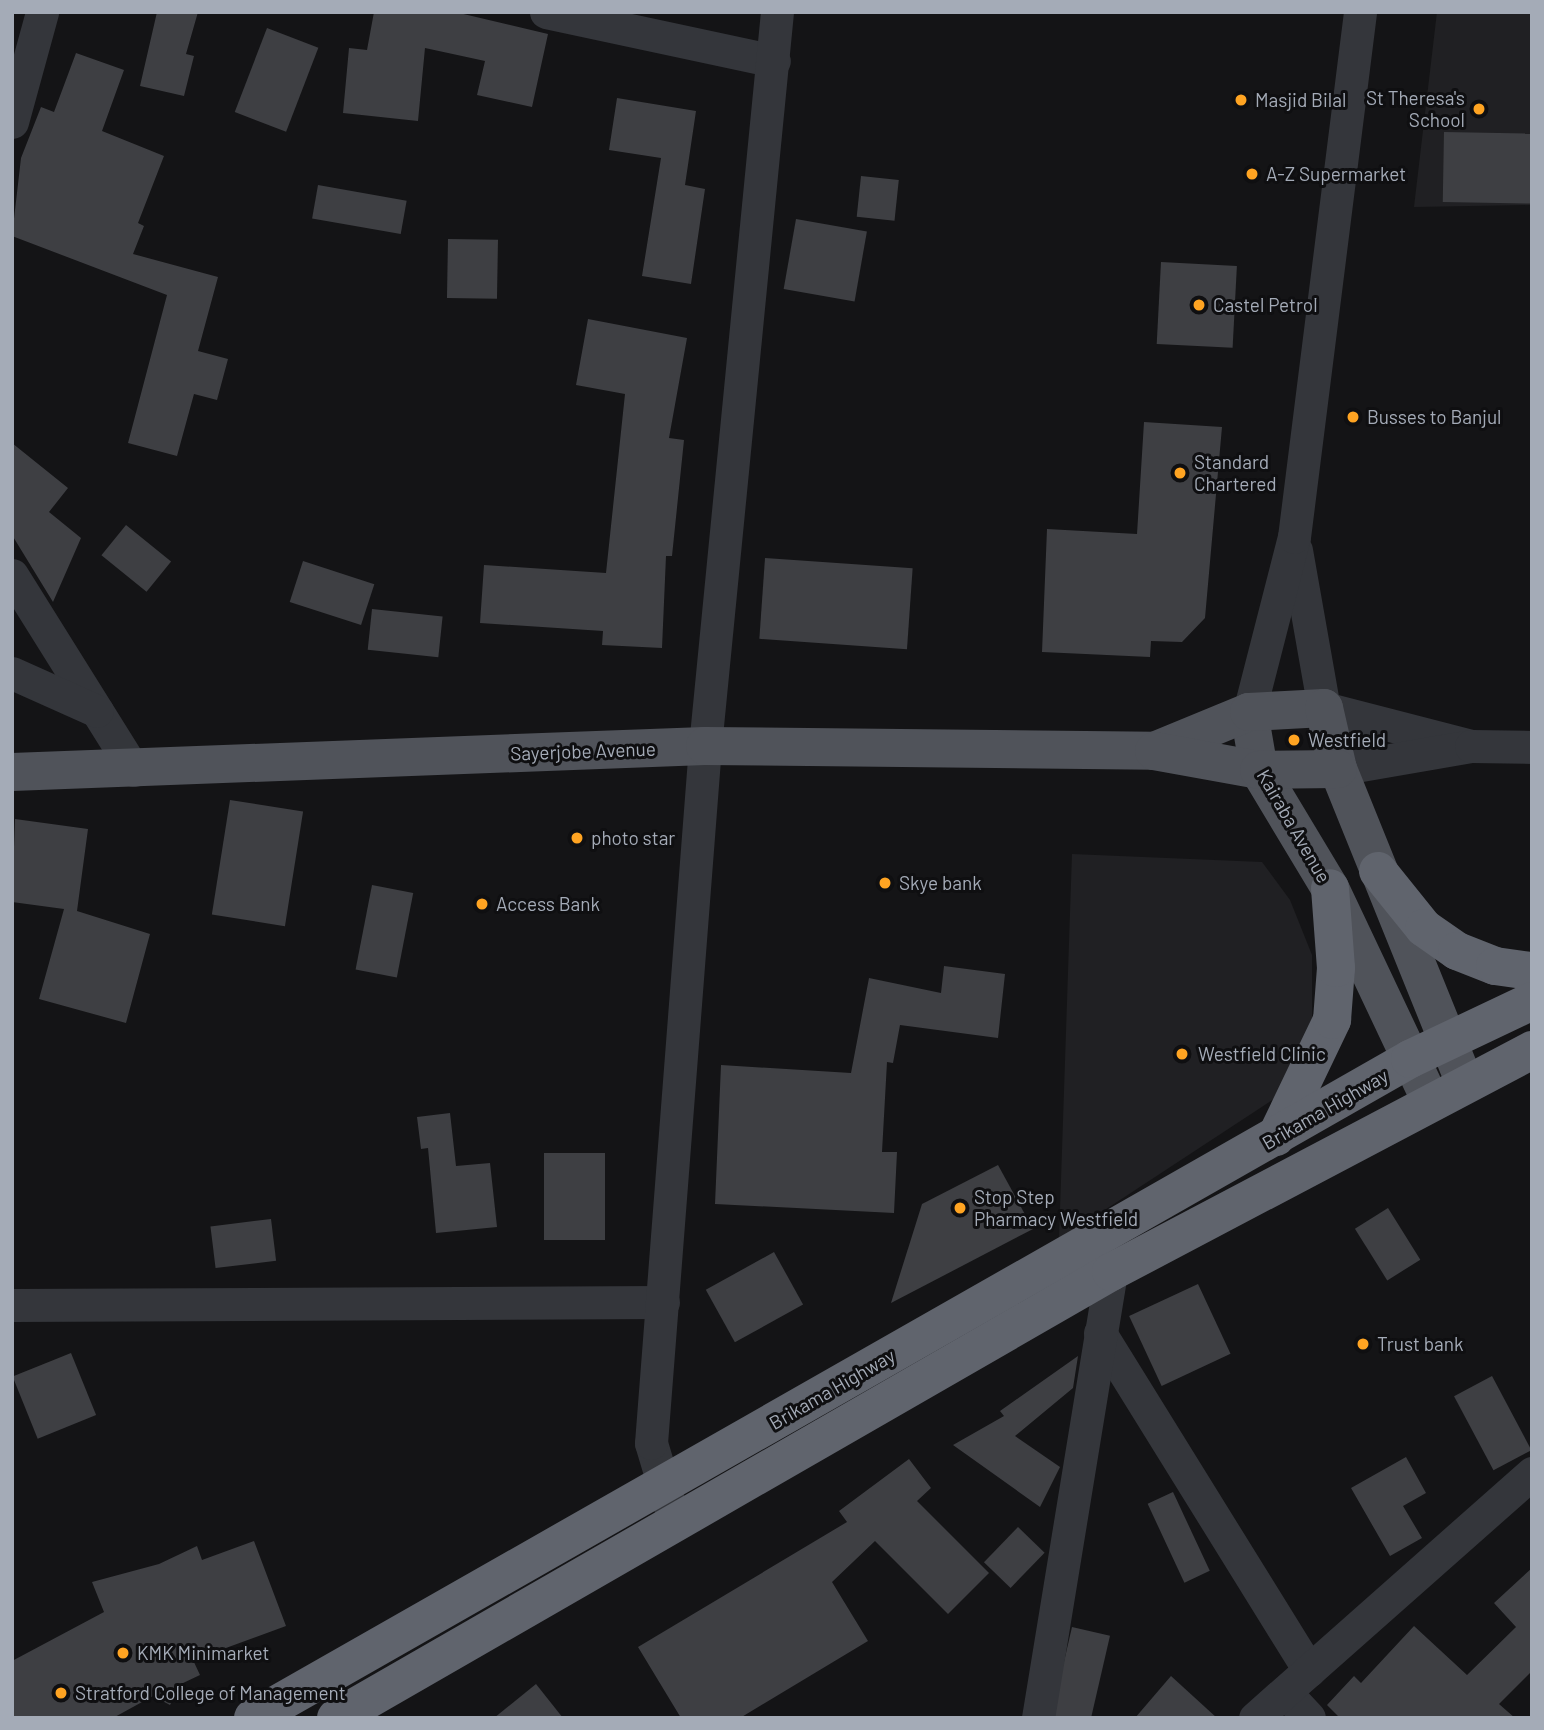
<!DOCTYPE html>
<html>
<head>
<meta charset="utf-8">
<style>
  body { margin:0 }
  #map { position:relative; width:1544px; height:1730px; overflow:hidden; background:#141416; font-family:Barlow,sans-serif }
  div>[style] { position:absolute }
  [style*='--x'] { left:calc(var(--x)*1px); top:calc(var(--y)*1px); width:calc(var(--w)*1px); rotate:calc(var(--a)*1deg) }
  .built>* { inset:0; background:#202023 }
  .building>* { inset:0; background:#3e3f43; transform-origin:0 0 }
  .minor>* { height:33px; margin:-16.5px; padding:0 16.5px; transform-origin:16.5px; border-radius:16.5px; background:#34363b }
  .major>* { height:38px; margin:-19px; padding:0 19px; transform-origin:19px; border-radius:19px; background:#50535a }
  .highway>* { height:38px; margin:-19px; padding:0 19px; transform-origin:19px; border-radius:19px; background:#60646d }
  .dots>* { width:19px; height:19px; translate:-50% -50%; box-sizing:border-box; border:4px solid #0f0f11; border-radius:50% }
  span { translate:-50% -50%; white-space:nowrap; text-align:center; line-height:1.15; -webkit-text-stroke:6px #0f0f11; paint-order:stroke }
  .poi-label { font-size:19px; color:#a4abb7 }
  .right { translate:-100% -50%; text-align:right }
  .left { translate:0 -50%; text-align:left }
  .street-label { font-size:19px; color:#a4abb7 }
  .frame { position:absolute; inset:0; border:14px solid #a4abb7; pointer-events:none }
</style>
</head>
<body>
<div id="map">
  <div class="built">
    <div style="clip-path:polygon(1437px 12px,1532px 12px,1532px 205px,1414px 207px)"></div>
    <div style="clip-path:polygon(1072px 854px,1262px 862px,1290px 900px,1312px 955px,1312px 1018px,1286px 1091px,1059px 1240px)"></div>
  </div>
  <div class="building">
    <div style="clip-path:polygon(157px 12px,198px 12px,186px 54px,194px 56px,184px 96px,140px 86px)"></div>
    <div style="clip-path:polygon(374px 12px,455px 12px,548px 34px,532px 107px,477px 95px,485px 61px,425px 48px,418px 121px,343px 113px,349px 48px,367px 50px)"></div>
    <div style="left:267px;top:28px;width:55px;height:90px;rotate:21deg"></div>
    <div style="clip-path:polygon(76px 53px,124px 70px,102px 131px,164px 156px,138px 223px,144px 226px,133px 254px,218px 277px,198px 351px,228px 359px,217px 400px,194px 394px,177px 456px,128px 443px,167px 295px,12px 236px,21px 158px,41px 107px,54px 112px)"></div>
    <div style="clip-path:polygon(617px 98px,696px 111px,685px 185px,705px 189px,691px 284px,642px 276px,661px 158px,609px 150px)"></div>
    <div style="left:1444px;top:132px;width:88px;height:70px;rotate:1deg"></div>
    <div style="left:861px;top:176px;width:38px;height:41px;rotate:6deg"></div>
    <div style="left:318px;top:185px;width:90px;height:34px;rotate:10deg"></div>
    <div style="left:796px;top:219px;width:72px;height:71px;rotate:10deg"></div>
    <div style="left:448px;top:239px;width:50px;height:59px;rotate:1deg"></div>
    <div style="left:1161px;top:262px;width:76px;height:82px;rotate:3deg"></div>
    <div style="clip-path:polygon(588px 319px,687px 338px,669px 438px,684px 440px,672px 556px,666px 556px,662px 648px,602px 645px,603px 631px,480px 623px,484px 565px,606px 573px,625px 394px,576px 385px)"></div>
    <div style="clip-path:polygon(1144px 422px,1222px 427px,1205px 618px,1182px 642px,1151px 641px,1150px 657px,1042px 652px,1047px 529px,1137px 534px)"></div>
    <div style="clip-path:polygon(12px 443px,68px 488px,49px 512px,81px 538px,53px 602px,12px 535px)"></div>
    <div style="left:126px;top:525px;width:58px;height:39px;rotate:39deg"></div>
    <div style="left:765px;top:558px;width:148px;height:81px;rotate:4deg"></div>
    <div style="left:303px;top:561px;width:75px;height:43px;rotate:18deg"></div>
    <div style="left:372px;top:609px;width:71px;height:41px;rotate:6deg"></div>
    <div style="left:230px;top:800px;width:74px;height:116px;rotate:9deg"></div>
    <div style="clip-path:polygon(15px 819px,88px 829px,77px 911px,150px 934px,126px 1023px,39px 999px,64px 909px,12px 902px)"></div>
    <div style="left:372px;top:885px;width:42px;height:86px;rotate:11deg"></div>
    <div style="clip-path:polygon(944px 966px,1005px 974px,998px 1038px,900px 1025px,893px 1063px,887px 1062px,882px 1152px,897px 1152px,894px 1213px,715px 1204px,721px 1065px,851px 1073px,869px 978px,941px 993px)"></div>
    <div style="clip-path:polygon(450px 1113px,456px 1166px,490px 1163px,497px 1227px,436px 1233px,428px 1148px,421px 1149px,417px 1117px)"></div>
    <div style="left:544px;top:1153px;width:61px;height:87px"></div>
    <div style="clip-path:polygon(998px 1165px,1033px 1229px,891px 1303px,922px 1204px)"></div>
    <div style="left:1388px;top:1208px;width:61px;height:39px;rotate:58deg"></div>
    <div style="left:271px;top:1219px;width:42px;height:61px;rotate:83deg"></div>
    <div style="left:774px;top:1252px;width:60px;height:78px;rotate:61deg"></div>
    <div style="left:1198px;top:1284px;width:77px;height:76px;rotate:65deg"></div>
    <div style="left:71px;top:1353px;width:67px;height:63px;rotate:68deg"></div>
    <div style="clip-path:polygon(1078px 1356px,1073px 1388px,1015px 1436px,1060px 1467px,1040px 1507px,953px 1445px,1004px 1416px,1000px 1411px)"></div>
    <div style="left:1492px;top:1376px;width:84px;height:43px;rotate:62deg"></div>
    <div style="clip-path:polygon(1406px 1457px,1426px 1493px,1403px 1506px,1422px 1538px,1390px 1556px,1351px 1488px)"></div>
    <div style="clip-path:polygon(909px 1459px,931px 1488px,917px 1501px,989px 1573px,948px 1614px,875px 1541px,832px 1582px,868px 1641px,740px 1718px,681px 1718px,638px 1647px,847px 1522px,839px 1511px)"></div>
    <div style="left:1173px;top:1492px;width:87px;height:28px;rotate:65deg"></div>
    <div style="left:1018px;top:1527px;width:37px;height:49px;rotate:44deg"></div>
    <div style="clip-path:polygon(254px 1541px,286px 1626px,193px 1660px,200px 1675px,181px 1684px,170px 1705px,153px 1696px,113px 1718px,12px 1718px,12px 1661px,104px 1612px,92px 1582px,159px 1564px,197px 1546px,202px 1560px)"></div>
    <div style="clip-path:polygon(1532px 1568px,1532px 1671px,1499px 1704px,1515px 1718px,1340px 1718px,1327px 1705px,1354px 1676px,1361px 1683px,1414px 1626px,1467px 1675px,1516px 1627px,1494px 1603px)"></div>
    <div style="left:1072px;top:1627px;width:39px;height:92px;rotate:13deg"></div>
    <div style="clip-path:polygon(1171px 1676px,1217px 1718px,1135px 1718px)"></div>
    <div style="clip-path:polygon(536px 1684px,563px 1718px,494px 1718px)"></div>
  </div>
  <div class="minor">
    <div style="--x:546;--y:12;--w:233;--a:12.1"></div>
    <div style="--x:12;--y:122;--w:114;--a:-74.7"></div>
    <div style="--x:1296;--y:550;--w:160;--a:80"></div>
    <div style="--x:1324;--y:708;--w:152;--a:14.5"></div>
    <div style="--x:12;--y:575;--w:230;--a:58"></div>
    <div style="--x:12;--y:673;--w:93;--a:24.1"></div>
    <div style="--x:1249;--y:712;--w:181;--a:-75.6"></div>
    <div style="--x:1294;--y:537;--w:529;--a:-82.83"></div>
    <div style="--x:1338;--y:769;--w:135;--a:-9.8"></div>
    <div style="--x:1471;--y:746;--w:61;--a:0.9"></div>
    <div style="--x:12;--y:1305;--w:651;--a:-0.26"></div>
    <div style="--x:1100;--y:1333;--w:397;--a:58.2"></div>
    <div style="--x:671;--y:1510;--w:70;--a:-106.6"></div>
    <div style="--x:651;--y:1443;--w:699;--a:-85.57"></div>
    <div style="--x:705;--y:746;--w:738;--a:-84.4"></div>
    <div style="--x:1285;--y:1692;--w:35;--a:47"></div>
    <div style="--x:1038;--y:1718;--w:452;--a:-80.7"></div>
    <div style="--x:1255;--y:1718;--w:370;--a:-41.5"></div>
  </div>
  <div class="major">
    <div style="--x:1249;--y:712;--w:59;--a:80.2"></div>
    <div style="--x:1259;--y:770;--w:138;--a:59"></div>
    <div style="--x:1330;--y:888;--w:234;--a:64.7"></div>
    <div style="--x:1154;--y:751;--w:103;--a:-22.3"></div>
    <div style="--x:1249;--y:712;--w:75;--a:-3.1"></div>
    <div style="--x:1324;--y:708;--w:63;--a:77.1"></div>
    <div style="--x:1338;--y:769;--w:339;--a:68"></div>
    <div style="--x:12;--y:772;--w:693;--a:-2.15"></div>
    <div style="--x:705;--y:746;--w:449;--a:0.6"></div>
    <div style="--x:1154;--y:751;--w:107;--a:10.3"></div>
    <div style="--x:1259;--y:770;--w:79;--a:-0.7"></div>
  </div>
  <div class="highway">
    <div style="--x:1378;--y:871;--w:73;--a:51.1"></div>
    <div style="--x:1424;--y:928;--w:40;--a:34.9"></div>
    <div style="--x:1457;--y:951;--w:41;--a:21.5"></div>
    <div style="--x:1495;--y:966;--w:37;--a:8"></div>
    <div style="--x:1276;--y:1137;--w:130;--a:-64.4"></div>
    <div style="--x:1332;--y:1020;--w:52;--a:-85.6"></div>
    <div style="--x:1336;--y:968;--w:80;--a:-94.3"></div>
    <div style="--x:253;--y:1718;--w:1332;--a:-29.66"></div>
    <div style="--x:1410;--y:1059;--w:135;--a:-25.4"></div>
    <div style="--x:336;--y:1718;--w:894;--a:-29.92"></div>
    <div style="--x:1111;--y:1272;--w:476;--a:-27.8"></div>
  </div>
  <div class="dots">
    <div style="left:1241px;top:100px;background:#ffa422"></div>
    <div style="left:1479px;top:109px;background:#ffa422"></div>
    <div style="left:1252px;top:174px;background:#ffa422"></div>
    <div style="left:1199px;top:305px;background:#ffa422"></div>
    <div style="left:1353px;top:417px;background:#ffa422"></div>
    <div style="left:1180px;top:473px;background:#ffa422"></div>
    <div style="left:1294px;top:740px;background:#ffa422"></div>
    <div style="left:577px;top:838px;background:#ffa422"></div>
    <div style="left:885px;top:883px;background:#ffa422"></div>
    <div style="left:482px;top:904px;background:#ffa422"></div>
    <div style="left:1182px;top:1054px;background:#ffa422"></div>
    <div style="left:960px;top:1208px;background:#ffa422"></div>
    <div style="left:1363px;top:1344px;background:#ffa422"></div>
    <div style="left:123px;top:1653px;background:#ffa422"></div>
    <div style="left:61px;top:1693px;background:#ffa422"></div>
  </div>
  <div class="poi-label">
    <span class="right" style="left:1465px;top:109px">St Theresa's<br>School</span>
    <span class="left" style="left:1255px;top:100px">Masjid Bilal</span>
    <span class="left" style="left:1266px;top:174px">A-Z Supermarket</span>
    <span class="left" style="left:1213px;top:305px">Castel Petrol</span>
    <span class="left" style="left:1367px;top:417px">Busses to Banjul</span>
    <span class="left" style="left:1194px;top:473px">Standard<br>Chartered</span>
    <span class="left" style="left:1308px;top:740px">Westfield</span>
    <span class="left" style="left:591px;top:838px">photo star</span>
    <span class="left" style="left:899px;top:883px">Skye bank</span>
    <span class="left" style="left:496px;top:904px">Access Bank</span>
    <span class="left" style="left:1198px;top:1054px">Westfield Clinic</span>
    <span class="left" style="left:974px;top:1208px">Stop Step<br>Pharmacy Westfield</span>
    <span class="left" style="left:1377px;top:1344px">Trust bank</span>
    <span class="left" style="left:137px;top:1653px">KMK Minimarket</span>
    <span class="left" style="left:75px;top:1693px">Stratford College of Management</span>
  </div>
  <div class="street-label">
    <span style="left:583px;top:751px;rotate:-2deg">Sayerjobe Avenue</span>
    <span style="left:1294px;top:826px;rotate:60deg">Kairaba Avenue</span>
    <span style="left:1325px;top:1109px;rotate:-30deg">Brikama Highway</span>
    <span style="left:832px;top:1389px;rotate:-30deg">Brikama Highway</span>
  </div>
  <div class="frame"></div>
</div>
</body>
</html>
